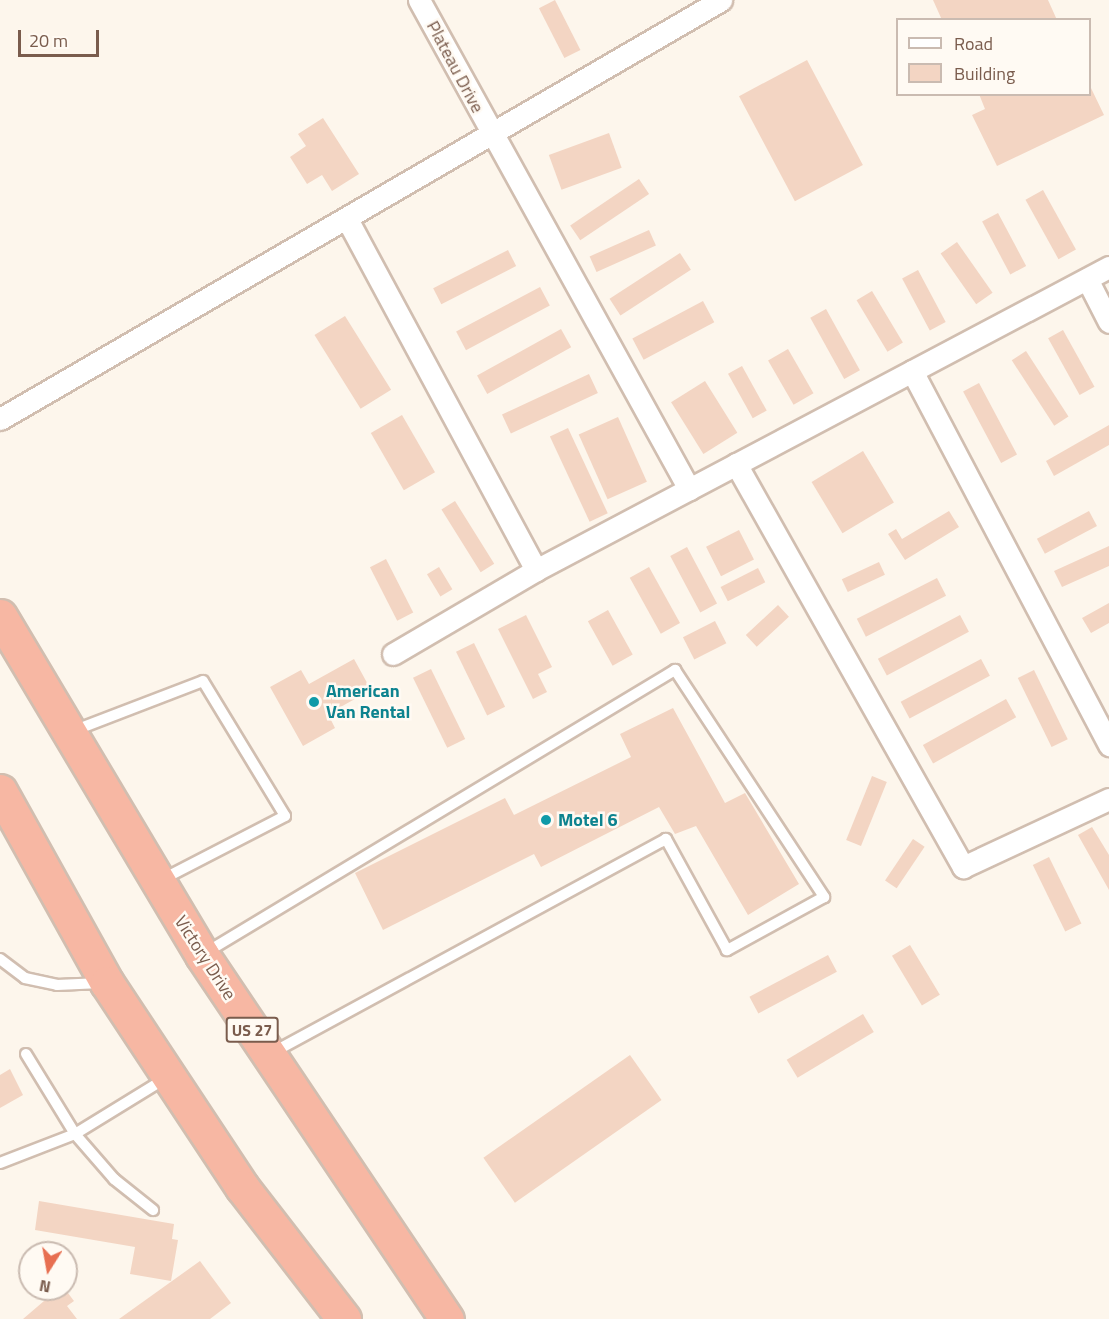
<!DOCTYPE html>
<html>
<head>
<meta charset="utf-8">
<style>
  body { margin:0 }
  #map { position:relative; width:1109px; height:1319px; overflow:hidden; background:#fdf6ec; font-family:"Titillium Web",sans-serif }
  div>[style] { position:absolute }
  [style*='--x'] { left:calc(var(--x)*1px); top:calc(var(--y)*1px); width:calc(var(--w)*1px); rotate:calc(var(--a)*1deg) }
  .building>* { inset:0; background:#f3d5c3; transform-origin:0 0 }
  .roads { filter:drop-shadow(2px 0 #d1beb0) drop-shadow(-2px 0 #d1beb0) drop-shadow(0 2px #d1beb0) drop-shadow(0 -2px #d1beb0) }
  .lane>* { height:10px; margin:-5px; padding:0 5px; transform-origin:5px; border-radius:5px; background:#fff }
  .street>* { height:21px; margin:-10.5px; padding:0 10.5px; transform-origin:10.5px; border-radius:10.5px; background:#fff }
  .highway>* { height:33px; margin:-16.5px; padding:0 16.5px; transform-origin:16.5px; border-radius:16.5px; background:#f7b7a3 }
  .dots>* { width:16px; height:16px; translate:-50% -50%; box-sizing:border-box; border:3px solid #fffaf3; border-radius:50% }
  span { translate:-50% -50%; white-space:nowrap; text-align:center; line-height:1.15; -webkit-text-stroke:5px #fffaf3; paint-order:stroke }
  .shield-label span { padding:2px 4px; background:#fffaf3; border:2px solid; border-radius:4px; -webkit-text-stroke-width:0 }
  .shield-label { font-size:16px; color:#7a5c4d; font-weight:700 }
  .street-label { font-size:18px; color:#7a5c4d }
  .culture-label { font-size:18px; color:#0d838f; font-weight:700 }
  .left { translate:0 -50%; text-align:left }
  .legend { position:absolute; left:896px; top:18px; width:195px; height:78px; box-sizing:border-box; background:#fffaf3; border:2px solid #cabbb1; margin:0; padding:8px 10px; list-style:none; font-size:18px; color:#7a5c4d }
  .legend li { display:flex; align-items:center; gap:12px; height:30px }
  .legend b { width:30px; border:2px solid #cabbb1 }
  .north { position:absolute; left:18px; top:1241px; width:60px; height:60px; box-sizing:border-box; background:#fffaf3; border:2px solid #cabbb1; border-radius:50%; rotate:191deg; font-size:16px; font-weight:700; line-height:24px; text-align:center; color:#7a5c4d }
  .north::after { content:''; display:block; margin:auto; width:21px; height:27px; background:#e76f51; clip-path:polygon(50% 0,100% 100%,50% 72%,0 100%) }
  .scale { position:absolute; left:18px; top:30px; width:81px; height:27px; box-sizing:border-box; border:3px solid #7a5c4d; border-top:0; padding-left:8px; font-size:18px; line-height:21px; white-space:nowrap; color:#7a5c4d; -webkit-text-stroke:4px #fffaf3; paint-order:stroke }
</style>
</head>
<body>
<div id="map">
  <div class="building">
    <div style="left:555px;top:0;width:56px;height:18px;rotate:63deg"></div>
    <div style="clip-path:polygon(933px 0,1048px 0,1057px 20px,942px 20px)"></div>
    <div style="left:807px;top:60px;width:119px;height:77px;rotate:62deg"></div>
    <div style="clip-path:polygon(1090px 86px,1104px 115px,997px 166px,972px 115px,985px 109px,979px 94px,1090px 94px)"></div>
    <div style="clip-path:polygon(323px 118px,359px 174px,332px 191px,322px 175px,307px 184px,290px 157px,306px 146px,298px 134px)"></div>
    <div style="left:609px;top:133px;width:37px;height:64px;rotate:70deg"></div>
    <div style="left:639px;top:179px;width:18px;height:83px;rotate:56deg"></div>
    <div style="left:1043px;top:190px;width:68px;height:20px;rotate:61deg"></div>
    <div style="left:998px;top:213px;width:60px;height:18px;rotate:62deg"></div>
    <div style="left:649px;top:230px;width:17px;height:65px;rotate:66deg"></div>
    <div style="left:957px;top:242px;width:62px;height:20px;rotate:55deg"></div>
    <div style="left:508px;top:250px;width:18px;height:84px;rotate:63deg"></div>
    <div style="left:680px;top:253px;width:20px;height:84px;rotate:57deg"></div>
    <div style="left:918px;top:270px;width:59px;height:18px;rotate:62deg"></div>
    <div style="left:540px;top:287px;width:21px;height:95px;rotate:62deg"></div>
    <div style="left:872px;top:291px;width:60px;height:18px;rotate:59deg"></div>
    <div style="left:703px;top:301px;width:24px;height:80px;rotate:62deg"></div>
    <div style="left:826px;top:309px;width:70px;height:18px;rotate:61deg"></div>
    <div style="left:345px;top:316px;width:87px;height:36px;rotate:58deg"></div>
    <div style="left:561px;top:329px;width:21px;height:96px;rotate:61deg"></div>
    <div style="left:1063px;top:330px;width:65px;height:17px;rotate:61deg"></div>
    <div style="left:788px;top:349px;width:51px;height:23px;rotate:60deg"></div>
    <div style="left:1026px;top:351px;width:78px;height:17px;rotate:57deg"></div>
    <div style="left:742px;top:366px;width:51px;height:16px;rotate:61deg"></div>
    <div style="left:589px;top:374px;width:21px;height:96px;rotate:65deg"></div>
    <div style="left:705px;top:381px;width:61px;height:40px;rotate:58deg"></div>
    <div style="left:979px;top:383px;width:81px;height:18px;rotate:62deg"></div>
    <div style="left:402px;top:415px;width:66px;height:36px;rotate:60deg"></div>
    <div style="left:618px;top:417px;width:71px;height:43px;rotate:66deg"></div>
    <div style="clip-path:polygon(1109px 425px,1109px 445px,1054px 476px,1046px 461px)"></div>
    <div style="left:568px;top:428px;width:94px;height:20px;rotate:65deg"></div>
    <div style="left:863px;top:451px;width:60px;height:60px;rotate:59deg"></div>
    <div style="left:455px;top:501px;width:74px;height:16px;rotate:58deg"></div>
    <div style="clip-path:polygon(949px 511px,959px 527px,905px 560px,888px 534px,896px 529px,902px 539px)"></div>
    <div style="left:1089px;top:511px;width:17px;height:59px;rotate:62deg"></div>
    <div style="left:739px;top:530px;width:33px;height:37px;rotate:63deg"></div>
    <div style="clip-path:polygon(1109px 546px,1109px 566px,1062px 587px,1054px 571px)"></div>
    <div style="left:687px;top:547px;width:64px;height:19px;rotate:62deg"></div>
    <div style="left:386px;top:559px;width:60px;height:18px;rotate:63deg"></div>
    <div style="left:879px;top:562px;width:14px;height:41px;rotate:65deg"></div>
    <div style="left:439px;top:567px;width:26px;height:14px;rotate:59deg"></div>
    <div style="left:649px;top:567px;width:64px;height:22px;rotate:61deg"></div>
    <div style="left:758px;top:568px;width:16px;height:42px;rotate:63deg"></div>
    <div style="left:937px;top:578px;width:20px;height:90px;rotate:63deg"></div>
    <div style="clip-path:polygon(1109px 603px,1109px 623px,1091px 633px,1082px 618px)"></div>
    <div style="left:778px;top:605px;width:16px;height:44px;rotate:47deg"></div>
    <div style="left:608px;top:610px;width:51px;height:23px;rotate:61deg"></div>
    <div style="clip-path:polygon(526px 615px,552px 667px,538px 674px,547px 692px,533px 699px,498px 629px)"></div>
    <div style="left:960px;top:615px;width:19px;height:93px;rotate:62deg"></div>
    <div style="left:715px;top:621px;width:25px;height:36px;rotate:63deg"></div>
    <div style="left:474px;top:643px;width:71px;height:20px;rotate:64deg"></div>
    <div style="clip-path:polygon(354px 659px,371px 690px,328px 714px,335px 728px,303px 746px,270px 687px,301px 670px,309px 684px)"></div>
    <div style="left:981px;top:659px;width:19px;height:91px;rotate:62deg"></div>
    <div style="left:431px;top:669px;width:78px;height:20px;rotate:64deg"></div>
    <div style="left:1034px;top:670px;width:77px;height:18px;rotate:64deg"></div>
    <div style="left:1006px;top:699px;width:21px;height:95px;rotate:61deg"></div>
    <div style="clip-path:polygon(673px 708px,725px 803px,745px 793px,799px 884px,748px 915px,696px 826px,675px 834px,659px 807px,541px 867px,534px 854px,383px 930px,355px 873px,505px 798px,514px 815px,631px 757px,620px 734px)"></div>
    <div style="left:872px;top:776px;width:16px;height:69px;rotate:22deg"></div>
    <div style="clip-path:polygon(1092px 827px,1109px 855px,1109px 890px,1078px 835px)"></div>
    <div style="left:913px;top:839px;width:14px;height:50px;rotate:34deg"></div>
    <div style="left:1049px;top:857px;width:74px;height:18px;rotate:64deg"></div>
    <div style="left:910px;top:945px;width:58px;height:21px;rotate:59deg"></div>
    <div style="left:828px;top:955px;width:19px;height:89px;rotate:62deg"></div>
    <div style="left:863px;top:1014px;width:21px;height:89px;rotate:59deg"></div>
    <div style="left:630px;top:1055px;width:55px;height:179px;rotate:55deg"></div>
    <div style="clip-path:polygon(10px 1069px,23px 1095px,0 1108px,0 1075px)"></div>
    <div style="clip-path:polygon(39px 1201px,174px 1224px,172px 1239px,178px 1240px,171px 1281px,130px 1274px,135px 1247px,35px 1230px)"></div>
    <div style="clip-path:polygon(200px 1261px,231px 1303px,210px 1319px,119px 1319px)"></div>
    <div style="clip-path:polygon(58px 1289px,65px 1289px,74px 1301px,67px 1306px,77px 1319px,23px 1319px)"></div>
  </div>
  <div class="roads">
    <div class="lane">
      <div style="--x:73;--y:731;--w:139;--a:-21"></div>
      <div style="--x:203;--y:681;--w:158;--a:58.7"></div>
      <div style="--x:285;--y:816;--w:140;--a:152.7"></div>
      <div style="--x:205;--y:953;--w:549;--a:-31.05"></div>
      <div style="--x:675;--y:670;--w:272;--a:56.7"></div>
      <div style="--x:824;--y:897;--w:111;--a:151.3"></div>
      <div style="--x:727;--y:950;--w:127;--a:-118.8"></div>
      <div style="--x:666;--y:839;--w:448;--a:151.5"></div>
      <div style="--x:0;--y:959;--w:31;--a:37"></div>
      <div style="--x:25;--y:978;--w:33;--a:12"></div>
      <div style="--x:57;--y:985;--w:44;--a:-2.6"></div>
      <div style="--x:26;--y:1054;--w:94;--a:58.5"></div>
      <div style="--x:75;--y:1134;--w:107;--a:-31.6"></div>
      <div style="--x:0;--y:1163;--w:80;--a:-21.1"></div>
      <div style="--x:75;--y:1134;--w:60;--a:49.1"></div>
      <div style="--x:114;--y:1179;--w:50;--a:38.5"></div>
    </div>
    <div class="street">
      <div style="--x:419;--y:0;--w:559;--a:61.09"></div>
      <div style="--x:347;--y:219;--w:399;--a:61.7"></div>
      <div style="--x:536;--y:570;--w:648;--a:-27.87"></div>
      <div style="--x:1087;--y:279;--w:48;--a:62.9"></div>
      <div style="--x:912;--y:371;--w:423;--a:62.2"></div>
      <div style="--x:0;--y:419;--w:834;--a:-30.16"></div>
      <div style="--x:736;--y:464;--w:463;--a:60.6"></div>
      <div style="--x:963;--y:867;--w:161;--a:-25"></div>
      <div style="--x:393;--y:654;--w:166;--a:-30.4"></div>
    </div>
    <div class="highway">
      <div style="--x:0;--y:616;--w:395;--a:59.2"></div>
      <div style="--x:202;--y:955;--w:439;--a:56.1"></div>
      <div style="--x:0;--y:791;--w:220;--a:60.9"></div>
      <div style="--x:107;--y:983;--w:245;--a:56.5"></div>
      <div style="--x:242;--y:1187;--w:167;--a:52.3"></div>
    </div>
  </div>
  <div class="dots">
    <div style="left:314px;top:702px;background:#0f9aa8"></div>
    <div style="left:546px;top:820px;background:#0f9aa8"></div>
  </div>
  <div class="shield-label">
    <span style="left:252px;top:1030px">US 27</span>
  </div>
  <div class="street-label">
    <span style="left:455px;top:67px;rotate:62deg">Plateau Drive</span>
    <span style="left:205px;top:958px;rotate:57deg">Victory Drive</span>
  </div>
  <div class="culture-label">
    <span class="left" style="left:326px;top:702px">American<br>Van Rental</span>
    <span class="left" style="left:558px;top:820px">Motel 6</span>
  </div>
  <ul class="legend">
  <li><b style="height:8px;background:#fff"></b>Road</li>
  <li><b style="height:16px;background:#f3d5c3"></b>Building</li>
  </ul>
  <div class="north">N</div>
  <div class="scale">20 m</div>
</div>
</body>
</html>
